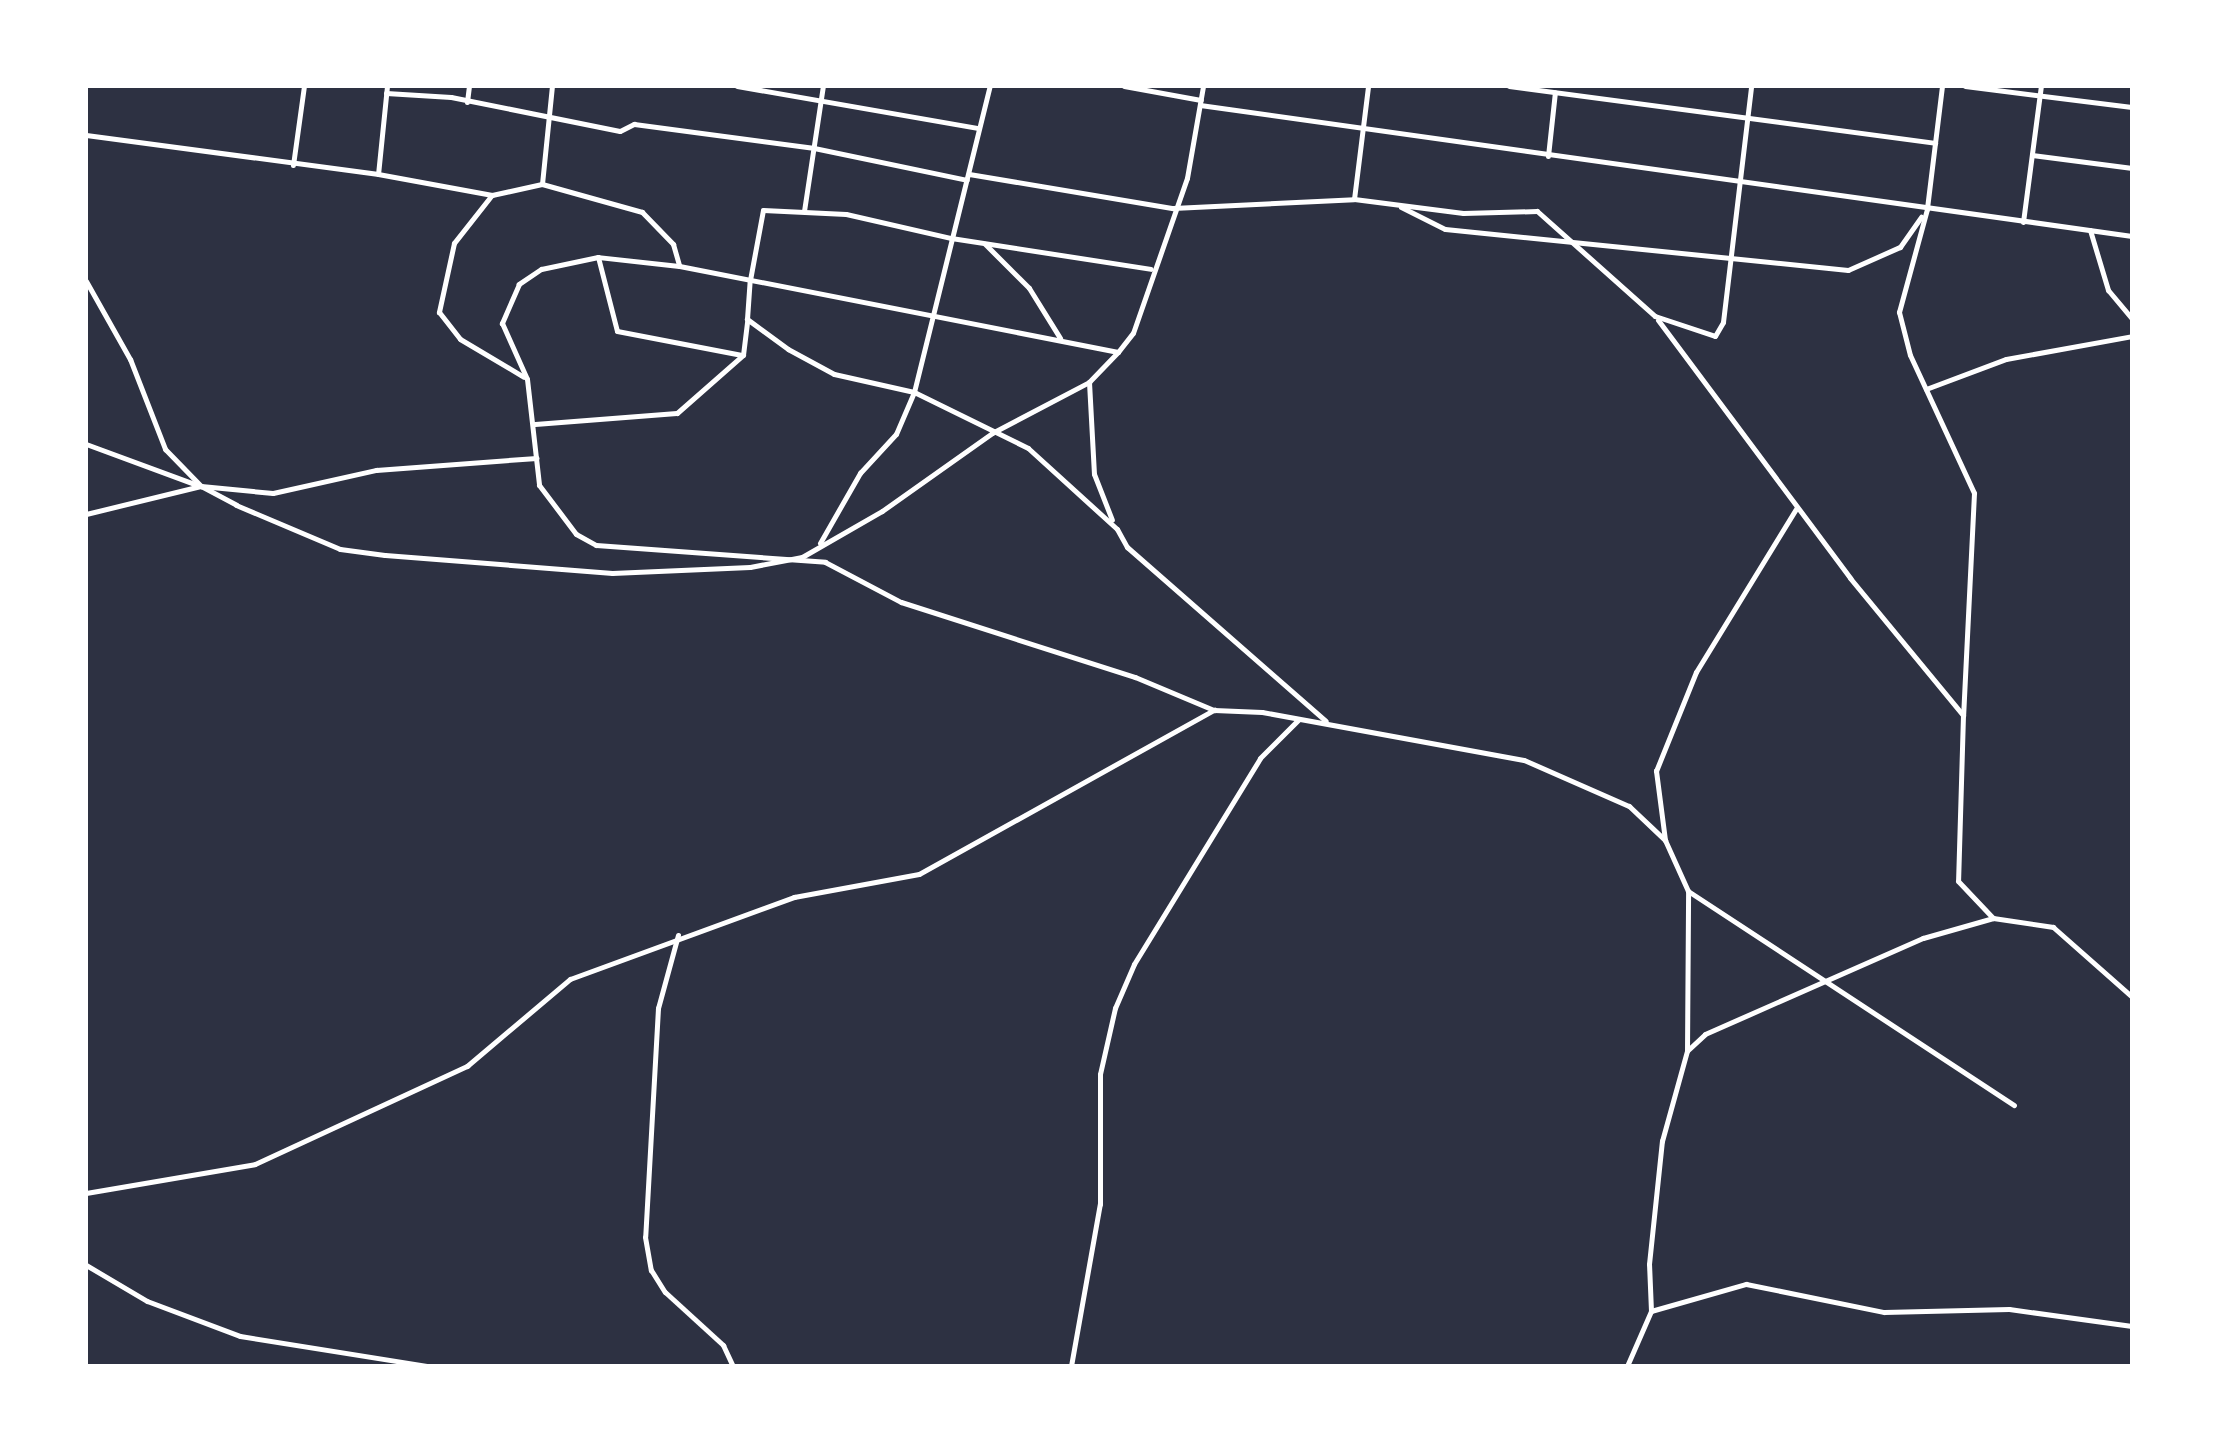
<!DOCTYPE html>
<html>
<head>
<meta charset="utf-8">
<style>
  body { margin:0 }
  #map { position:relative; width:2218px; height:1452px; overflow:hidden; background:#2d3142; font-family:Jost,sans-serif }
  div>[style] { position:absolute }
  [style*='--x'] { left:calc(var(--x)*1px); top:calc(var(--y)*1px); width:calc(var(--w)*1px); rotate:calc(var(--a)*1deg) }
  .minor>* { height:5px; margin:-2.5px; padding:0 2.5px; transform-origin:2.5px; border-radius:2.5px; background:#fff }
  span { translate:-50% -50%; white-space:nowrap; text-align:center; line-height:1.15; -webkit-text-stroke:6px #fff; paint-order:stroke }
  .frame { position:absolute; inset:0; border:88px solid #fff; pointer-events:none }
</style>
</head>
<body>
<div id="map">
  <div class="minor">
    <div style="--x:387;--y:86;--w:88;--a:95.8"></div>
    <div style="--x:378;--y:174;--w:116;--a:10.4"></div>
    <div style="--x:492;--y:195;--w:51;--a:-12.4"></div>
    <div style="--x:542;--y:184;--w:104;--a:15.6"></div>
    <div style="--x:642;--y:212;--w:45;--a:45.9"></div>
    <div style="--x:673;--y:244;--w:22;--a:74"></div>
    <div style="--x:737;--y:86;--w:245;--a:9.9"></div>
    <div style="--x:1124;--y:86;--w:78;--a:10.3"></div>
    <div style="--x:1509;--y:86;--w:430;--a:7.6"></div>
    <div style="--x:1942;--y:86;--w:124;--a:97"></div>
    <div style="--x:1927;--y:209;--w:107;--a:105.2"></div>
    <div style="--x:1899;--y:312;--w:44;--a:75.7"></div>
    <div style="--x:1910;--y:355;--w:152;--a:65.1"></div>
    <div style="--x:1974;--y:493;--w:222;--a:92.8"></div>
    <div style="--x:1965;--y:86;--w:168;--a:7.2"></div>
    <div style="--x:386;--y:93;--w:65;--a:3.5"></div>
    <div style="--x:451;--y:97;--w:172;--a:11.4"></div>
    <div style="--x:620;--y:131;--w:16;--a:-27"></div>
    <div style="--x:634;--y:124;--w:182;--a:7.6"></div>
    <div style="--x:814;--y:148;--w:156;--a:11.8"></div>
    <div style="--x:467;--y:102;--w:16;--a:-83"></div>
    <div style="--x:1200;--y:105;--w:941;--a:8"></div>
    <div style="--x:86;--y:135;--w:295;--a:7.6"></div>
    <div style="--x:2032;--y:155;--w:101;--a:7.4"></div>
    <div style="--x:1548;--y:156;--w:64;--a:-83.8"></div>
    <div style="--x:293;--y:165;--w:80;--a:-82.1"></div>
    <div style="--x:969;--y:174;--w:207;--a:9.5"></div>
    <div style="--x:1173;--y:208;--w:181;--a:-2.8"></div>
    <div style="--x:1354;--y:199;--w:110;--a:7.3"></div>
    <div style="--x:1463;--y:213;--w:74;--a:-1.5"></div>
    <div style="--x:1537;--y:211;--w:158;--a:41.7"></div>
    <div style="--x:1655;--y:316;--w:63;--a:18.4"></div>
    <div style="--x:1715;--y:336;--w:16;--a:-60"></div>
    <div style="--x:1723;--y:322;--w:238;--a:-83.2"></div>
    <div style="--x:542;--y:184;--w:99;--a:-84.2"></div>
    <div style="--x:491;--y:196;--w:60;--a:128.2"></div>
    <div style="--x:454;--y:243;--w:71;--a:102.3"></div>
    <div style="--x:439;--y:312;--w:34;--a:52"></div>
    <div style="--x:460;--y:339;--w:74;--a:30.7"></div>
    <div style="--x:1354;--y:199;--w:114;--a:-82.9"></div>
    <div style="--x:1401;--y:207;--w:49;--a:26.6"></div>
    <div style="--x:1445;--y:229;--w:405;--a:5.8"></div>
    <div style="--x:1848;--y:270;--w:57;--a:-23.9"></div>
    <div style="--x:1900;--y:247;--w:37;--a:-55"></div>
    <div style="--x:804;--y:211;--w:126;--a:-81.4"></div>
    <div style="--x:2023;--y:222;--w:137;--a:-82.5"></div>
    <div style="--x:2090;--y:230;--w:63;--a:73.3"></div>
    <div style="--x:2108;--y:290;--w:38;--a:50"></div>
    <div style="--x:985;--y:244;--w:62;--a:45"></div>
    <div style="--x:1029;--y:288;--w:59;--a:58.2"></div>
    <div style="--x:598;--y:257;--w:76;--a:75.6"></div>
    <div style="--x:617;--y:331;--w:127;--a:10.9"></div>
    <div style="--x:86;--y:281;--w:90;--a:60.6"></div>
    <div style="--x:130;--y:359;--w:97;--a:68.7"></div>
    <div style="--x:165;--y:449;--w:52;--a:45.8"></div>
    <div style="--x:201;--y:486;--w:40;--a:28"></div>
    <div style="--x:236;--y:505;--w:113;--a:22.9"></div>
    <div style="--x:340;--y:549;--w:45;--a:7.6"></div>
    <div style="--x:385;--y:555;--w:228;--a:4.5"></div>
    <div style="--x:612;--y:573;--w:138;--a:-2.5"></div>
    <div style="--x:750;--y:567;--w:53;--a:-10.9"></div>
    <div style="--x:802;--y:557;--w:92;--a:-29.9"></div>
    <div style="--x:882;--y:511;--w:135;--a:-35.3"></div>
    <div style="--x:992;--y:433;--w:110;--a:-27.7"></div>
    <div style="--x:1089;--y:382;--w:42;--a:-46"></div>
    <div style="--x:1118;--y:352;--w:24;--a:-52"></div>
    <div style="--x:1133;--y:333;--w:164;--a:-70.8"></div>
    <div style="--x:1187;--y:178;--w:93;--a:-80.1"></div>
    <div style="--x:1658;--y:320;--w:322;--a:53.3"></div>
    <div style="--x:1850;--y:578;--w:178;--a:50.5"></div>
    <div style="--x:1963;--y:715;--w:166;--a:91.7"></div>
    <div style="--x:1958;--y:881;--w:51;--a:46.6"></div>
    <div style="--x:1993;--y:918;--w:61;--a:8.5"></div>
    <div style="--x:2053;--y:927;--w:106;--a:41.5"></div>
    <div style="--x:1118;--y:352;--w:447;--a:-168.9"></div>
    <div style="--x:679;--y:266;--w:81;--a:-173.7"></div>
    <div style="--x:598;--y:257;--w:58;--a:168.1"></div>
    <div style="--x:541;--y:269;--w:27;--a:146"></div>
    <div style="--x:519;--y:284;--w:43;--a:113.6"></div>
    <div style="--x:502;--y:323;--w:61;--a:65.9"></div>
    <div style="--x:527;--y:379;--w:107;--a:83.5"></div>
    <div style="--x:539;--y:485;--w:61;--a:52.9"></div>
    <div style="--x:576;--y:534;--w:23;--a:29"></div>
    <div style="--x:596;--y:545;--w:230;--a:4.2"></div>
    <div style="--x:825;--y:562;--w:86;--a:27.8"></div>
    <div style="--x:901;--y:602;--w:246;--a:17.8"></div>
    <div style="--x:1135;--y:677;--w:86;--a:22.7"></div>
    <div style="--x:1089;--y:382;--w:92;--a:86.9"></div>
    <div style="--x:1094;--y:474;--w:49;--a:68.6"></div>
    <div style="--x:1926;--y:389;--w:85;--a:-20.6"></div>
    <div style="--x:2006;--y:359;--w:128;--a:-10.3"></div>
    <div style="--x:535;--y:424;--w:142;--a:-4.4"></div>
    <div style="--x:677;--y:413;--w:88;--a:-41.3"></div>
    <div style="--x:743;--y:355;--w:35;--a:-83"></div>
    <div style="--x:86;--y:444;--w:121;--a:20.2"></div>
    <div style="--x:86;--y:514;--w:118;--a:-13.7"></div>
    <div style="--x:201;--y:486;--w:72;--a:5.6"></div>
    <div style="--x:273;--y:493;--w:106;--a:-12.6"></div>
    <div style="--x:376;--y:470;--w:161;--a:-4.3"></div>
    <div style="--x:1117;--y:529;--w:120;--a:-137.7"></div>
    <div style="--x:1028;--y:448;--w:127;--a:-153.8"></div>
    <div style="--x:914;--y:392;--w:82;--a:-167.3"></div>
    <div style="--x:834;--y:374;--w:52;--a:-151.5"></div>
    <div style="--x:788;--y:349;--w:51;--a:-143.8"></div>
    <div style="--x:747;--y:319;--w:39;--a:-86"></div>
    <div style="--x:750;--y:280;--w:71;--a:-79.5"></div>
    <div style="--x:763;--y:210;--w:83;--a:2.8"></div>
    <div style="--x:846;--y:214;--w:108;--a:12.9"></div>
    <div style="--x:951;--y:238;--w:202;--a:8.8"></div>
    <div style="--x:1117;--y:529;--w:21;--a:61"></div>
    <div style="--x:1127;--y:547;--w:264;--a:41.2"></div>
    <div style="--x:820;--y:543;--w:81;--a:-60.3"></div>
    <div style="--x:860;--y:473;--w:53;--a:-47.3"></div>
    <div style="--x:896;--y:434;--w:46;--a:-66.8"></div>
    <div style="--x:914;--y:392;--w:315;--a:-76.1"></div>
    <div style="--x:1688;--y:891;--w:390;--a:33.3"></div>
    <div style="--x:678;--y:935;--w:76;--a:105.3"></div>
    <div style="--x:658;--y:1008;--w:229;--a:93.2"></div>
    <div style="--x:645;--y:1237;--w:34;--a:80"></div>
    <div style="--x:651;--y:1270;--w:26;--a:58"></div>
    <div style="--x:665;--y:1292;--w:79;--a:42.4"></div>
    <div style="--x:723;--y:1345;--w:23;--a:65"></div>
    <div style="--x:1688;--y:1050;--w:23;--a:-43"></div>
    <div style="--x:1705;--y:1034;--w:238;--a:-23.8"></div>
    <div style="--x:1923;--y:938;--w:73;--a:-15.9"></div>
    <div style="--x:86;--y:1193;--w:171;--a:-9.7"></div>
    <div style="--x:255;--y:1164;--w:234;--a:-24.8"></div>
    <div style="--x:467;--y:1066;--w:135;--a:-40.2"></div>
    <div style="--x:570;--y:979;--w:239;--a:-20.1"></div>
    <div style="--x:794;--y:897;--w:127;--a:-10.4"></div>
    <div style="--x:919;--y:874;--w:338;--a:-29.1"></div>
    <div style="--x:1214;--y:710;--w:48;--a:2.4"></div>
    <div style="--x:1262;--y:712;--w:266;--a:10.4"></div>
    <div style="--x:1524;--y:760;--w:115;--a:23.7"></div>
    <div style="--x:1629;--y:806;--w:50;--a:43.4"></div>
    <div style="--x:86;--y:1265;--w:71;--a:30.5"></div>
    <div style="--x:147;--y:1301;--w:99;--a:20.6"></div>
    <div style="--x:240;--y:1336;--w:189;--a:9.1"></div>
    <div style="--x:1651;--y:1311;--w:99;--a:-15.9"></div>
    <div style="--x:1746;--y:1284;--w:141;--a:11.5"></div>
    <div style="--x:1884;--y:1312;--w:125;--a:-1.4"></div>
    <div style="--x:2009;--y:1309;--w:124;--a:7.9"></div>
    <div style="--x:1071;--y:1366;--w:165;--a:-79.9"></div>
    <div style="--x:1100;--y:1204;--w:130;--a:-90"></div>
    <div style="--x:1100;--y:1074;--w:68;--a:-77.2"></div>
    <div style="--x:1115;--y:1008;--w:48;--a:-66.6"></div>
    <div style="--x:1134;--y:964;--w:241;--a:-58.5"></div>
    <div style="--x:1260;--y:758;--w:55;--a:-45"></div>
    <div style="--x:1627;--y:1366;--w:60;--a:-66.4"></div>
    <div style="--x:1651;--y:1311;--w:47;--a:-92.4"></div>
    <div style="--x:1649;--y:1264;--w:124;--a:-84"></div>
    <div style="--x:1662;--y:1141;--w:93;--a:-74.5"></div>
    <div style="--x:1687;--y:1051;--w:160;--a:-89.6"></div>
    <div style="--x:1688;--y:891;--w:56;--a:-114.3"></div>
    <div style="--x:1665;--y:840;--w:70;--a:-97.4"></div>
    <div style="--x:1656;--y:771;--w:107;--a:-68"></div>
    <div style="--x:1696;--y:672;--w:193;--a:-58.5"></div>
  </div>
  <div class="frame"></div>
</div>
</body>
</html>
